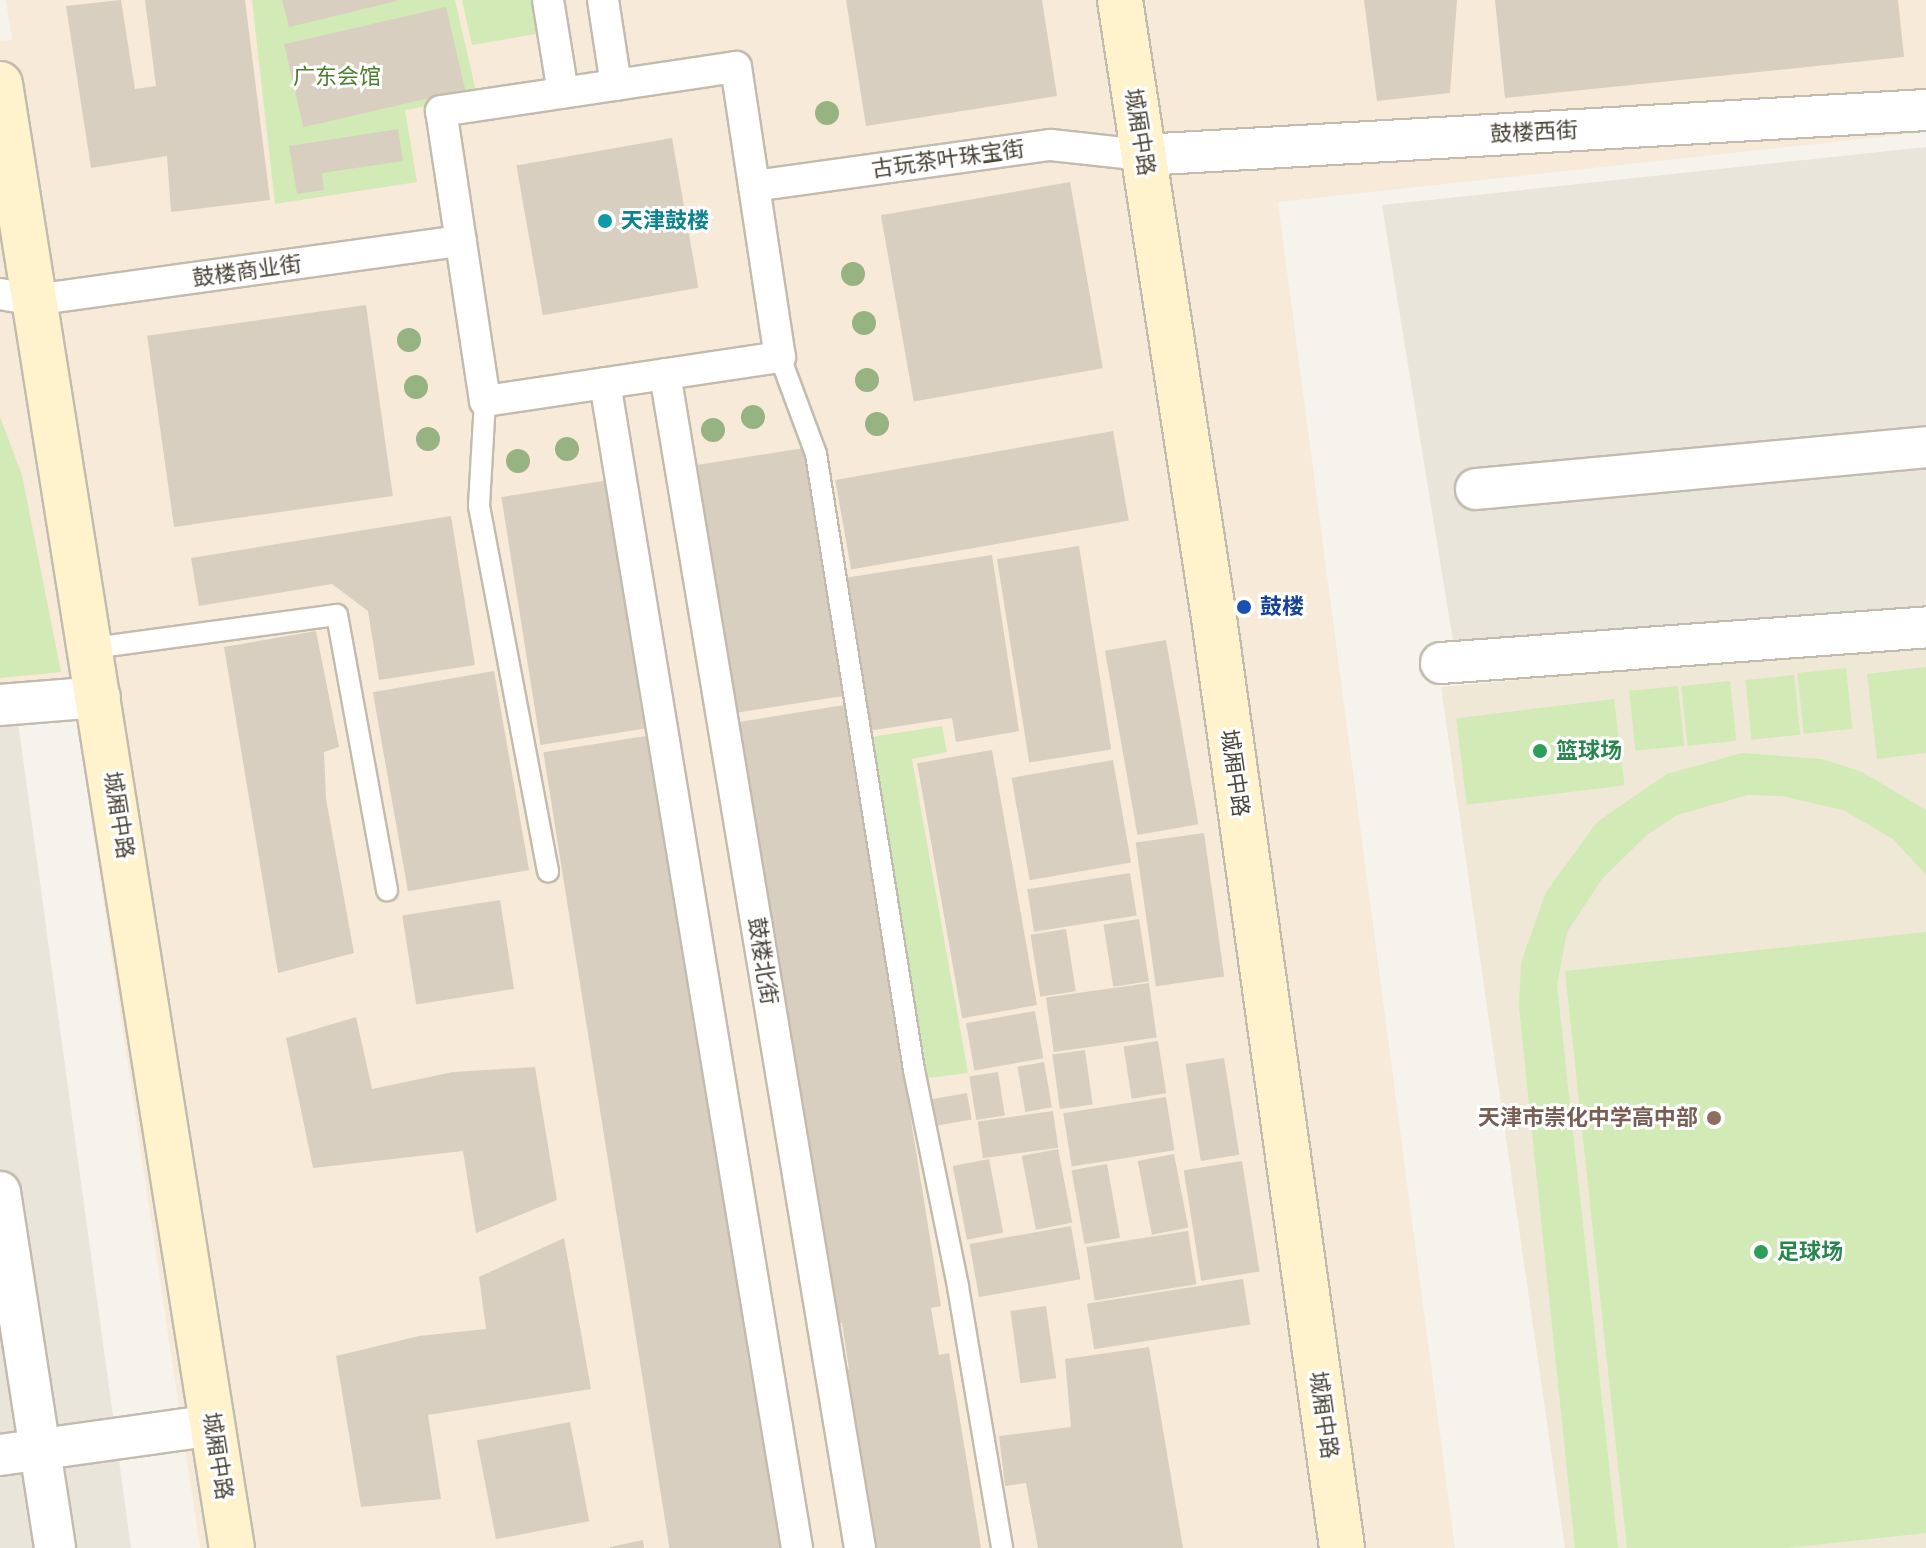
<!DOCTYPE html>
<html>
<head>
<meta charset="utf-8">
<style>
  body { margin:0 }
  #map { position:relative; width:1926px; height:1548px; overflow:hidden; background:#f6f3ec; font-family:"Fira Sans Condensed","Noto Sans SC",sans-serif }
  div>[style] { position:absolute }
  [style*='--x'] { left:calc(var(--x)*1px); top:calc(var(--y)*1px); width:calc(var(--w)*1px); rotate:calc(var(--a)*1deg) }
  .residential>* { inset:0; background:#eae5da }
  .commercial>* { inset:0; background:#f7ead8 }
  .education>* { inset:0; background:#efe8d6 }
  .green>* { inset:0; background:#d2eab5; transform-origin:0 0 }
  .building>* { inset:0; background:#d8cfc1; transform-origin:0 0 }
  .roads { filter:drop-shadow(2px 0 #c2bbae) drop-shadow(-2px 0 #c2bbae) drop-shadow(0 2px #c2bbae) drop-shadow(0 -2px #c2bbae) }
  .service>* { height:20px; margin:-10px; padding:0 10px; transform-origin:10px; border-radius:10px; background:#fff }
  .pedestrian>* { height:30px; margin:-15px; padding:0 15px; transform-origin:15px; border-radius:15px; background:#fff }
  .minor>* { height:40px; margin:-20px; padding:0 20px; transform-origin:20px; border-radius:20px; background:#fff }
  .secondary>* { height:44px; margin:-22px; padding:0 22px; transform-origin:22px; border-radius:22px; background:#fff3cd }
  .trees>* { width:24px; height:24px; margin:-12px; border-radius:50%; background:#97b381 }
  .dots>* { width:22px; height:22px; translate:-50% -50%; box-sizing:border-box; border:4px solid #fff; border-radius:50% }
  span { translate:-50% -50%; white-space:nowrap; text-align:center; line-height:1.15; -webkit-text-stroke:6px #fff; paint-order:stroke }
  .park-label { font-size:22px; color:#4a7f2a }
  .street-label { font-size:22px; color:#4b4439 }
  .culture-label { font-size:22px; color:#0d838f; font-weight:700 }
  .left { translate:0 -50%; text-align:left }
  .transit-label { font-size:22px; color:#164399; font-weight:700 }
  .leisure-label { font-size:22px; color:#27864d; font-weight:700 }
  .education-label { font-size:22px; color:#785e54; font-weight:700 }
  .right { translate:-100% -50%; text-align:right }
</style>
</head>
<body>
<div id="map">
  <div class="residential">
    <div style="clip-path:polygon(1926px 147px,1926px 616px,1455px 653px,1382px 205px)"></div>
    <div style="clip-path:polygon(16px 707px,131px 1548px,0 1548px,0 709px)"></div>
  </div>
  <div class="commercial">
    <div style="clip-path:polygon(6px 0,1926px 0,1926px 132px,1278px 202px,1455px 1548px,200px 1548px,72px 691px,0 697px,0 41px,12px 40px)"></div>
  </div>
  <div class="education">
    <div style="clip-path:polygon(1926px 643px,1926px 1548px,1565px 1548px,1441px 687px)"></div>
  </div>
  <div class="green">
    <div style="clip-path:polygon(252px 0,455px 0,477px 96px,405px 110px,417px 182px,275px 204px)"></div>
    <div style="clip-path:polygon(462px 0,531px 0,536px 34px,472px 45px)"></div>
    <div style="clip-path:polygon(0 417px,22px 475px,61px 672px,0 678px)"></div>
    <div style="clip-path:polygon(1926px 667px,1926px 753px,1877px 759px,1867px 674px)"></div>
    <div style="left:1846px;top:668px;width:61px;height:49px;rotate:84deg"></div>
    <div style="left:1794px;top:675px;width:60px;height:49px;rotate:84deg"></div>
    <div style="left:1730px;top:681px;width:60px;height:49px;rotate:84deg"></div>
    <div style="left:1678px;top:686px;width:60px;height:49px;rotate:84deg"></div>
    <div style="left:1614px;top:699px;width:87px;height:159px;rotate:83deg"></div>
    <div style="clip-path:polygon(942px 726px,947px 752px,912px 759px,968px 1073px,928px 1078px,871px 737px)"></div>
    <div style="clip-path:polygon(1742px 753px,1822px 759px,1862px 772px,1926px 810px,1926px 875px,1893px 839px,1843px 810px,1782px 796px,1748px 795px,1677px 815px,1647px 835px,1602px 879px,1567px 932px,1557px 985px,1618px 1548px,1575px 1548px,1519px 1007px,1521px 963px,1546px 892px,1597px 822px,1667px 774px)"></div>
    <div style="clip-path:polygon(1926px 932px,1926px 1533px,1786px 1548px,1627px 1548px,1565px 971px)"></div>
  </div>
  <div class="building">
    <div style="clip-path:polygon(121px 0,135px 89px,156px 86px,145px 0,245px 0,270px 200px,171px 212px,167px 156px,91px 168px,66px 6px)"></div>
    <div style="clip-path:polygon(282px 0,397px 0,397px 1px,289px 27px)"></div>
    <div style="clip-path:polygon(846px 0,1042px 0,1057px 96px,866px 126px)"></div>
    <div style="clip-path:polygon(1364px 0,1457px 0,1450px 93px,1377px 101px)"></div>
    <div style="clip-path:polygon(1495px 0,1898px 0,1904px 57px,1505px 98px)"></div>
    <div style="left:446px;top:7px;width:85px;height:166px;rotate:77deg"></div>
    <div style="clip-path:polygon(398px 129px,403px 161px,322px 173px,324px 190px,297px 194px,289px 146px)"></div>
    <div style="left:672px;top:138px;width:152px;height:158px;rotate:80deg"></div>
    <div style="left:1070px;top:182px;width:189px;height:192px;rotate:80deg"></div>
    <div style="left:366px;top:305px;width:193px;height:221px;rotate:82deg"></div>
    <div style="left:1113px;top:431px;width:91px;height:282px;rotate:80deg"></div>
    <div style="left:804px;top:448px;width:251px;height:110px;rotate:81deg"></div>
    <div style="left:609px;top:480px;width:251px;height:109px;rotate:81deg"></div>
    <div style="clip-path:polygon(451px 516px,475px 665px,379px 680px,368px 611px,332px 584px,199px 606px,191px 558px)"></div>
    <div style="left:1079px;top:546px;width:206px;height:83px;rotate:81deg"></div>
    <div style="clip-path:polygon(992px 555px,1019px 731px,956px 742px,952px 718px,868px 731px,844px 578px)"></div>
    <div style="clip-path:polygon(316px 631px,339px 747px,324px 752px,326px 799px,354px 953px,278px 973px,224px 647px)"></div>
    <div style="left:1166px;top:640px;width:187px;height:62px;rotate:80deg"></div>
    <div style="left:494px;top:671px;width:202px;height:123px;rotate:80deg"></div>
    <div style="clip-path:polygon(844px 705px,941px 1306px,931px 1308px,939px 1355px,949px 1353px,981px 1548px,873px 1548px,844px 1370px,849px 1369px,842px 1323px,837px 1324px,739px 722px)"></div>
    <div style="left:652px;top:735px;width:824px;height:110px;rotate:81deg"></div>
    <div style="left:992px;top:750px;width:259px;height:76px;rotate:80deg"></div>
    <div style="left:1113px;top:760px;width:104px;height:103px;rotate:80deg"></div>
    <div style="left:1204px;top:833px;width:145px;height:69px;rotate:82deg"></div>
    <div style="left:1130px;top:873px;width:43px;height:104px;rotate:81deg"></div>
    <div style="left:500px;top:900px;width:90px;height:99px;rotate:81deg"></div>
    <div style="left:1139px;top:919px;width:63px;height:36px;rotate:81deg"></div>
    <div style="left:1066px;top:929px;width:63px;height:36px;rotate:81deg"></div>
    <div style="left:1149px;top:983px;width:55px;height:104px;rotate:82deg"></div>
    <div style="left:1035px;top:1011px;width:48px;height:70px;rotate:80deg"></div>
    <div style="clip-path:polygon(356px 1017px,372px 1089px,453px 1072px,535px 1067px,557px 1200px,476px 1233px,463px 1151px,313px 1168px,286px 1038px)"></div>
    <div style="left:1158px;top:1041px;width:53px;height:35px;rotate:81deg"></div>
    <div style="left:1085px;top:1050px;width:55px;height:33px;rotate:82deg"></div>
    <div style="left:1224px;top:1058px;width:98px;height:39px;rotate:81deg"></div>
    <div style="left:1044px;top:1062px;width:46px;height:27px;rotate:80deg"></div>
    <div style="left:998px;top:1072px;width:44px;height:29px;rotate:81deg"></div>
    <div style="left:967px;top:1093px;width:27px;height:39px;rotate:80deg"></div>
    <div style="left:1166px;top:1097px;width:54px;height:104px;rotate:81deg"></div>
    <div style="left:1053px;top:1111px;width:37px;height:76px;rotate:82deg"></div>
    <div style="left:1058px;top:1149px;width:75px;height:37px;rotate:79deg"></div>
    <div style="left:1174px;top:1154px;width:75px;height:37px;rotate:79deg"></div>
    <div style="left:989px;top:1159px;width:75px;height:37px;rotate:79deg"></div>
    <div style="left:1242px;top:1161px;width:112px;height:59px;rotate:81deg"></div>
    <div style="left:1107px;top:1164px;width:75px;height:36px;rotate:80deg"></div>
    <div style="left:1071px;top:1226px;width:54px;height:103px;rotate:80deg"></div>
    <div style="left:1188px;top:1231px;width:54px;height:103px;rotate:81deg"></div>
    <div style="clip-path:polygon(564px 1238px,591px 1389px,428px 1415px,441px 1499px,361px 1507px,336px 1356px,419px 1336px,486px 1329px,479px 1277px)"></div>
    <div style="left:1243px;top:1279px;width:46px;height:158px;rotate:81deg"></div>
    <div style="left:1046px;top:1306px;width:73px;height:36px;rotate:82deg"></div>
    <div style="clip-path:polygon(1149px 1347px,1183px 1548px,1038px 1548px,1026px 1483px,1005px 1486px,999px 1436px,1071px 1427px,1065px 1359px)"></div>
    <div style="left:570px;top:1422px;width:101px;height:95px;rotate:79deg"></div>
    <div style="clip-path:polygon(643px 1540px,644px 1548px,610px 1548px,610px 1547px)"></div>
  </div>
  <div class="roads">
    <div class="service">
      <div style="--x:780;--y:357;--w:103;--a:69.6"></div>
      <div style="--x:816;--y:454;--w:624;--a:80.96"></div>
      <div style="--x:914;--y:1070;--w:221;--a:78.5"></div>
      <div style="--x:958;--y:1287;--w:265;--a:80.4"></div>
      <div style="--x:485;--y:401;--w:105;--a:93.3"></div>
      <div style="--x:479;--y:506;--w:372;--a:79.3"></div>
      <div style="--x:93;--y:648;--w:246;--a:-7.7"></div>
      <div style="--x:337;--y:615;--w:280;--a:79.7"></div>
    </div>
    <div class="pedestrian">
      <div style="--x:548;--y:0;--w:94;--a:80.8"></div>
      <div style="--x:603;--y:0;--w:86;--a:81.3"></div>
      <div style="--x:736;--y:67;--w:293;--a:81.4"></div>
      <div style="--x:780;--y:357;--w:298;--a:171.5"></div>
      <div style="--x:485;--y:401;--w:293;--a:-98.6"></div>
      <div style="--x:441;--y:111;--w:298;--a:-8.5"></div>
      <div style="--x:754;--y:186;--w:300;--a:-7.9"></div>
      <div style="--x:1051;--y:145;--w:93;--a:6.2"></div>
      <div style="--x:0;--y:294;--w:35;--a:10"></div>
      <div style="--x:34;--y:300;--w:431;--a:-7.9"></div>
      <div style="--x:665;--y:374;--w:1190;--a:80.57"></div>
      <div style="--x:605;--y:383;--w:1181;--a:80.64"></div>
    </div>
    <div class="minor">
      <div style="--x:1143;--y:155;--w:784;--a:-3.29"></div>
      <div style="--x:1476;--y:489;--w:452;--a:-5.3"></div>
      <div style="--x:1441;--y:663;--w:486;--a:-4.2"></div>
      <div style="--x:0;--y:705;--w:100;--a:-4.6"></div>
      <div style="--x:0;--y:1192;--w:360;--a:81.2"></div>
      <div style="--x:0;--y:1455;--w:215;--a:-8"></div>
    </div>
    <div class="secondary">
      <div style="--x:1120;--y:0;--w:625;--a:81.35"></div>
      <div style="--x:1214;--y:618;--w:939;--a:82.16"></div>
      <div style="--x:0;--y:84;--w:1482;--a:81"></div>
    </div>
  </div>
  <div class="trees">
    <div style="left:827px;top:113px"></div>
    <div style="left:853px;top:274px"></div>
    <div style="left:864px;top:323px"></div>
    <div style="left:409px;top:340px"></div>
    <div style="left:867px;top:380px"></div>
    <div style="left:416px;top:387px"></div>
    <div style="left:753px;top:417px"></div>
    <div style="left:877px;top:424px"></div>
    <div style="left:713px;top:430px"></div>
    <div style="left:428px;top:439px"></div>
    <div style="left:567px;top:449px"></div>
    <div style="left:518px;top:461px"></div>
  </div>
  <div class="dots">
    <div style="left:605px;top:221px;background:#0f9aa8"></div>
    <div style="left:1244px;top:607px;background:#1a4fb4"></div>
    <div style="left:1540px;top:751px;background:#2e9e5b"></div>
    <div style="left:1714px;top:1118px;background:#8d6e63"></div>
    <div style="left:1761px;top:1252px;background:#2e9e5b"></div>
  </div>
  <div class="park-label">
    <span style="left:337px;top:77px">广东会馆</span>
  </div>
  <div class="street-label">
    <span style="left:1140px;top:132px;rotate:81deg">城厢中路</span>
    <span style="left:1534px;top:132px;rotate:-3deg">鼓楼西街</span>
    <span style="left:948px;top:159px;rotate:-8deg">古玩茶叶珠宝街</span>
    <span style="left:247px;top:271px;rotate:-8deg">鼓楼商业街</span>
    <span style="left:1235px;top:773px;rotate:82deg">城厢中路</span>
    <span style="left:119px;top:815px;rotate:81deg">城厢中路</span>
    <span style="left:763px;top:961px;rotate:81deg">鼓楼北街</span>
    <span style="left:1324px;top:1415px;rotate:82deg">城厢中路</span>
    <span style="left:218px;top:1456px;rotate:81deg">城厢中路</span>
  </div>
  <div class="culture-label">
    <span class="left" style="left:621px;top:221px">天津鼓楼</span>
  </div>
  <div class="transit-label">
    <span class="left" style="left:1260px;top:607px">鼓楼</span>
  </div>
  <div class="leisure-label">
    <span class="left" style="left:1556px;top:751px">篮球场</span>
    <span class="left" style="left:1777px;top:1252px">足球场</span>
  </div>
  <div class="education-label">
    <span class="right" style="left:1698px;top:1118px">天津市崇化中学高中部</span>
  </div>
</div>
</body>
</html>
